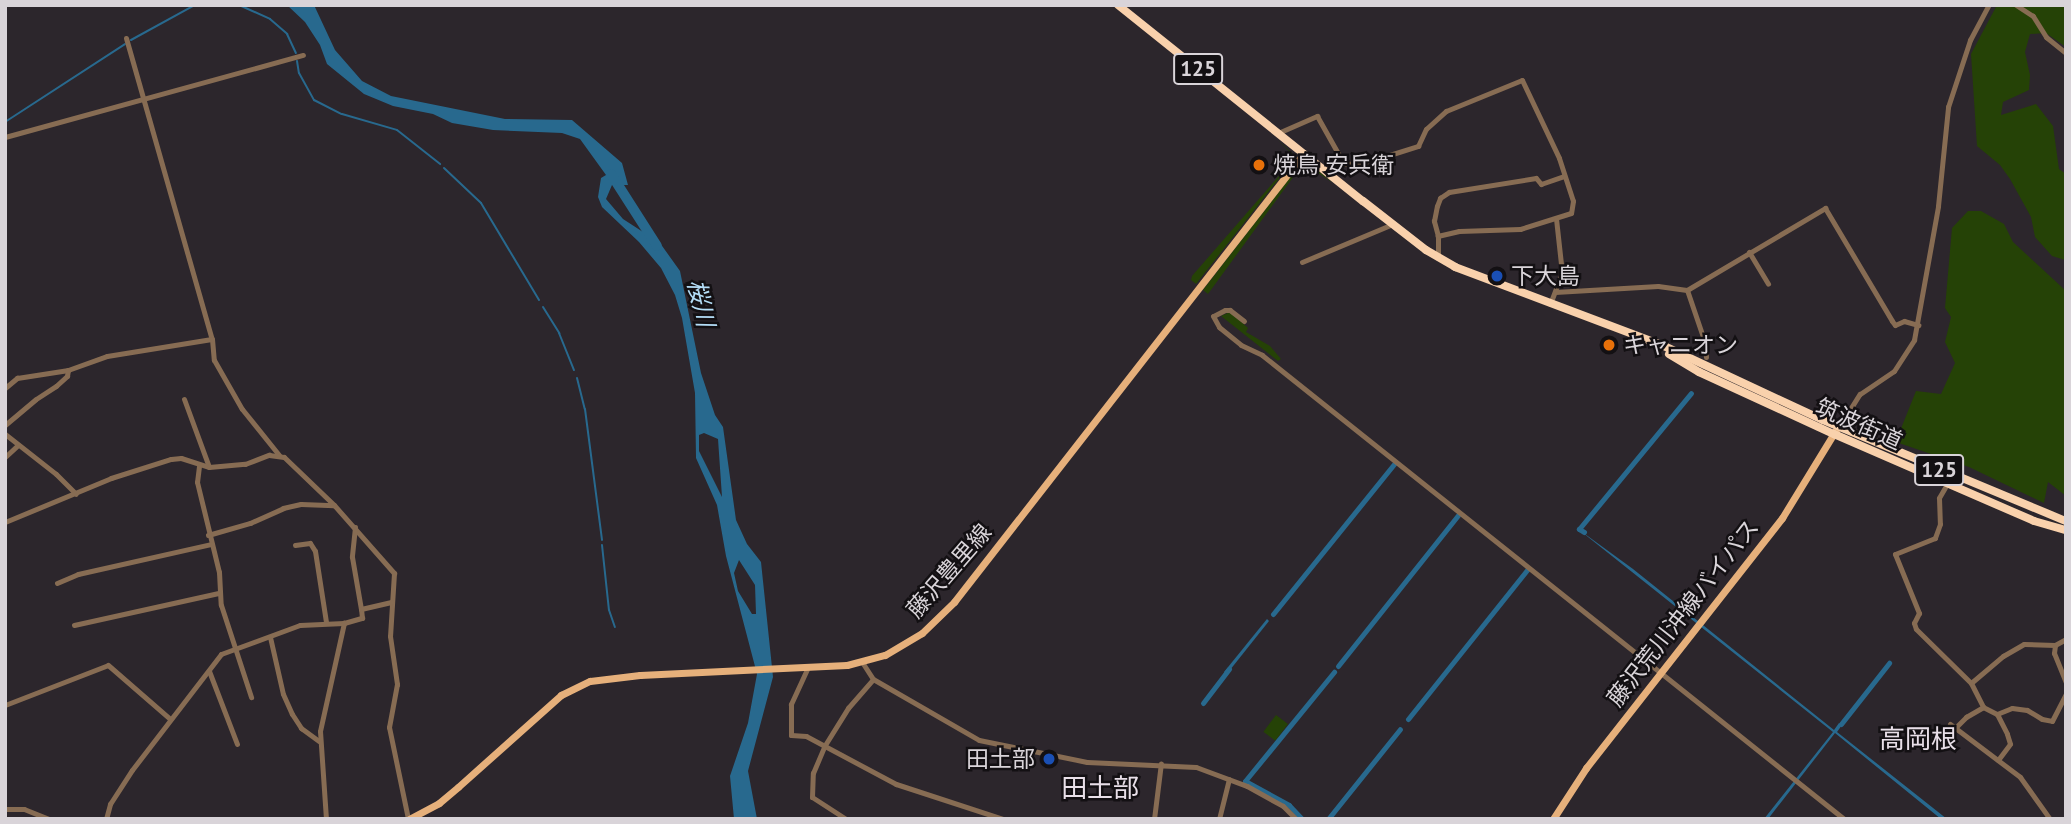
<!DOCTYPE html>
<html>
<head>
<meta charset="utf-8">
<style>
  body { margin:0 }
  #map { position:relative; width:2071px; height:824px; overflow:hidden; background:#2c262c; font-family:"PT Sans","Noto Sans JP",sans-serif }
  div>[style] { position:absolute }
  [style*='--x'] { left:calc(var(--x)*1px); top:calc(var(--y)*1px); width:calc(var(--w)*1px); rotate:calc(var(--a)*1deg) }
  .green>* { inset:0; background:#254206; transform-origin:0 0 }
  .water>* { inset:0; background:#28698e }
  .stream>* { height:2px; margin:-1px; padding:0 1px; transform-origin:1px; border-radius:1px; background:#28698e }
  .canal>* { height:5px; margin:-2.5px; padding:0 2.5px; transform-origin:2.5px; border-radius:2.5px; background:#28698e }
  .river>* { height:10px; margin:-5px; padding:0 5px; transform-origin:5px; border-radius:5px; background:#28698e }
  .minor>* { height:5px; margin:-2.5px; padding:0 2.5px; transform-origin:2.5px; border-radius:2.5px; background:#876c53 }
  .major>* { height:7px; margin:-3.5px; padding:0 3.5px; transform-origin:3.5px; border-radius:3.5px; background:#e6b07b }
  .highway>* { height:8px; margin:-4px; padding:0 4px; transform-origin:4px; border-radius:4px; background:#f9d1ac }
  .dots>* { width:19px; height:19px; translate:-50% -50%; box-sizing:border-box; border:4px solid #131013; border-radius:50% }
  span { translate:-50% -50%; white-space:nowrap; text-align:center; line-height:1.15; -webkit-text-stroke:5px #131013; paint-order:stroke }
  .shield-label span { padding:2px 5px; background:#131013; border:2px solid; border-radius:5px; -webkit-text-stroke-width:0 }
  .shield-label { font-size:21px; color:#d9d4d9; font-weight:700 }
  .poi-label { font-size:23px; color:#d9d4d9 }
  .left { translate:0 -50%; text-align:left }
  .right { translate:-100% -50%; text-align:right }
  .street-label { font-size:23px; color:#d9d4d9 }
  .water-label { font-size:24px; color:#b4ddf7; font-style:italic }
  .quarter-label { font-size:26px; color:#e8dfe8 }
  .frame { position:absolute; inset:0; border:7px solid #d9d4d9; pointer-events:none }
</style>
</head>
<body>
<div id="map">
  <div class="green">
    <div style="clip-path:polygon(1997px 5px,2066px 5px,2066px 47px,2046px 33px,2030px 34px,2025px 52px,2030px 75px,2029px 90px,2003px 102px,2001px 115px,2036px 104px,2053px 126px,2059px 169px,2066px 174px,2066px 263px,2065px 260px,2052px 256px,2035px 237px,2031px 217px,2010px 179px,2000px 165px,1977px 146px,1971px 54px)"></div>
    <div style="clip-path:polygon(1278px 140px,1292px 153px,1292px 162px,1196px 284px,1191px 280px,1192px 276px,1291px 162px,1291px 153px)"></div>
    <div style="clip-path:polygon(1305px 164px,1311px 165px,1333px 183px,1308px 166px,1299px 169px,1208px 294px,1203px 290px,1299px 166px)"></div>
    <div style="clip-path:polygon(1968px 211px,1981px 211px,2004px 224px,2013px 242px,2066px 291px,2066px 496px,2048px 482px,2044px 503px,1969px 467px,1893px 441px,1871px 427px,1884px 431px,1900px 431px,1916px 391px,1941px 394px,1955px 363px,1945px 342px,1951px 317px,1945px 308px,1952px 228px)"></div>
    <div style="clip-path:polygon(1230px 312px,1248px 328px,1246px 332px,1270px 346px,1281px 359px,1278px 361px,1221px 316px)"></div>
    <div style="left:1276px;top:715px;width:15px;height:21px;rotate:37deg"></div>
  </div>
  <div class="water">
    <div style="clip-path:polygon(evenodd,287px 5px,314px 5px,335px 50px,362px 81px,391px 96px,505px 119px,572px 120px,622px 163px,628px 185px,612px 185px,606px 199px,623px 219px,660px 243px,680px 271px,701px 373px,715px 415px,723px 427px,736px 520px,747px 544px,761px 562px,773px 677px,748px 771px,757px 819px,734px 819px,730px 776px,748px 723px,757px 674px,726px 556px,717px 505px,696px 458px,695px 393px,682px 318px,675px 295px,661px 268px,639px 242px,602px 207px,598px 197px,601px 178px,606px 175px,580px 139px,562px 133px,493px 130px,452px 123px,433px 114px,393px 106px,364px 94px,327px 64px,320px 45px,305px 22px,287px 5px,704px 433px,718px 439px,722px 497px,699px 451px,699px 435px,704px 433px,287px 5px,739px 560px,755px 585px,756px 614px,752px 614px,738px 591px,734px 573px,739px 560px)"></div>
    <div style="clip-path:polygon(1578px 529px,1633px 569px,1834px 730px,1839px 723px,1842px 725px,1837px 732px,1947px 819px,1941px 819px,1835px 733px,1768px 819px,1764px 819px,1833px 732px)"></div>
    <div style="clip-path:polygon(1267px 619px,1269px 621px,1226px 675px,1224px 672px)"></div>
  </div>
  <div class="stream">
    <div style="--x:239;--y:5;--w:34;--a:24"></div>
    <div style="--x:270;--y:19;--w:23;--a:41"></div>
    <div style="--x:287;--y:34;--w:21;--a:65"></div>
    <div style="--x:131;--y:40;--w:73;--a:-28.7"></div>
    <div style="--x:297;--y:61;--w:12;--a:81"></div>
    <div style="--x:299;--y:73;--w:31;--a:61"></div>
    <div style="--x:314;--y:100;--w:31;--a:27"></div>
    <div style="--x:342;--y:114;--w:57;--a:16.2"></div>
    <div style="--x:397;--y:130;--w:55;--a:38.3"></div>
    <div style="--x:5;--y:122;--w:143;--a:-33"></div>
    <div style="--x:444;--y:168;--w:51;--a:43.4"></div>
    <div style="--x:481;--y:203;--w:113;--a:59.1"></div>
    <div style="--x:543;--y:307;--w:31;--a:58"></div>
    <div style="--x:559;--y:333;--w:40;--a:68"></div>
    <div style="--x:577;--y:378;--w:32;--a:76"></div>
    <div style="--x:585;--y:409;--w:132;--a:82.6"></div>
    <div style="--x:602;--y:545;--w:65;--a:83.9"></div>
    <div style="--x:609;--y:610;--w:18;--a:71"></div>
  </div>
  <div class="canal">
    <div style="--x:1584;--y:532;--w:6;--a:-149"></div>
    <div style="--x:1579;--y:529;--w:176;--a:-50.5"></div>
    <div style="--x:1273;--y:614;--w:193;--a:-51.1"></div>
    <div style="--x:1338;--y:666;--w:193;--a:-51.5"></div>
    <div style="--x:1203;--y:703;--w:43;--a:-52.6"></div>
    <div style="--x:1408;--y:719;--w:191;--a:-51.4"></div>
    <div style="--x:1841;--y:724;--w:78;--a:-51.8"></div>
    <div style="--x:1302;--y:819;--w:19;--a:-133"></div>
    <div style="--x:1289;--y:805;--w:50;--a:-151.4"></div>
    <div style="--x:1245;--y:781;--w:141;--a:-50.8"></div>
    <div style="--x:1328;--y:819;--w:115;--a:-51.3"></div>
  </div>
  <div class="river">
    <div style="--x:611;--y:174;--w:85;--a:57.4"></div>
  </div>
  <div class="minor">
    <div style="--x:2016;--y:5;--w:20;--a:33"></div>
    <div style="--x:2033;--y:16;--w:25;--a:58"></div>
    <div style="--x:2046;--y:37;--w:26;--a:39"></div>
    <div style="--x:126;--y:38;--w:313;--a:74.1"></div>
    <div style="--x:212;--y:339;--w:21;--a:85"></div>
    <div style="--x:214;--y:360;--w:56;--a:60.3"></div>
    <div style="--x:242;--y:409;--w:59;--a:51.2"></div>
    <div style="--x:1278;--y:133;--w:43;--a:-23.6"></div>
    <div style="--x:1317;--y:116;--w:55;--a:60.6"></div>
    <div style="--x:1344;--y:164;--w:20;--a:-3"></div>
    <div style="--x:1364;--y:163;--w:57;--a:-17.5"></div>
    <div style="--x:1418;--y:146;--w:19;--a:-65"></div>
    <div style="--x:1426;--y:129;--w:27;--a:-42"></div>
    <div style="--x:1446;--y:111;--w:82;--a:-22.2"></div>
    <div style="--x:1522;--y:80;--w:86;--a:64.6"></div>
    <div style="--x:1559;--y:158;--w:45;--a:72"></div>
    <div style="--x:1573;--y:201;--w:12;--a:99"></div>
    <div style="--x:1571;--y:213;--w:53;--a:162.6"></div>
    <div style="--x:1520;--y:229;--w:61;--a:178.1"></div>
    <div style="--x:1459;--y:231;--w:22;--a:167"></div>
    <div style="--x:1438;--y:236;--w:22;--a:90"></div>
    <div style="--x:5;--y:137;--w:309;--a:-15.4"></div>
    <div style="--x:1438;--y:236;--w:16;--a:-105"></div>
    <div style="--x:1434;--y:221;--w:15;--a:-79"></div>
    <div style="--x:1437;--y:206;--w:9;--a:-69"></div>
    <div style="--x:1440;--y:198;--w:11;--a:-34"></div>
    <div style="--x:1449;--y:192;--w:88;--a:-9.1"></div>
    <div style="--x:1536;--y:178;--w:8;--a:50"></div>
    <div style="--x:1541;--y:184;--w:24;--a:-19"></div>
    <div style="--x:1749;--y:252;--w:37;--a:59"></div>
    <div style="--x:1302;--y:262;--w:99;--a:-22.7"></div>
    <div style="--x:1687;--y:290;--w:56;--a:71.2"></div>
    <div style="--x:1705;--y:343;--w:14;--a:86"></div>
    <div style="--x:1555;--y:292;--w:103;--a:-3.3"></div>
    <div style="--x:1658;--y:286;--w:29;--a:8"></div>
    <div style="--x:1687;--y:290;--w:161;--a:-30.7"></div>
    <div style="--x:1825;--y:208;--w:131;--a:59.3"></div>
    <div style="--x:1892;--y:321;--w:5;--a:53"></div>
    <div style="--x:1895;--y:325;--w:10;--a:-24"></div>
    <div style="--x:1904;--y:321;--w:15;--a:16"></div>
    <div style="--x:1550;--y:304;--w:33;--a:-69"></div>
    <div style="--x:1562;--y:273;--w:54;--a:-96.3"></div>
    <div style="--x:1244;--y:321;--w:18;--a:-142"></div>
    <div style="--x:1230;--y:310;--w:5;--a:180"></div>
    <div style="--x:1225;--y:310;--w:13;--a:153"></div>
    <div style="--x:1213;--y:316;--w:13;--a:61"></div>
    <div style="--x:1219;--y:327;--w:28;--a:39"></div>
    <div style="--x:1241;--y:345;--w:23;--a:25"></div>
    <div style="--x:1262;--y:355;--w:744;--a:38.56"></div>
    <div style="--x:5;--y:388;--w:16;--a:-40"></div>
    <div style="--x:17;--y:378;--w:52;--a:-8.9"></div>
    <div style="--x:68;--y:370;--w:41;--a:-19.7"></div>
    <div style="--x:107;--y:356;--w:106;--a:-9.2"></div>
    <div style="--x:184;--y:399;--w:72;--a:69.8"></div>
    <div style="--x:5;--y:425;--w:40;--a:-40"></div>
    <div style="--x:36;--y:399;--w:24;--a:-33"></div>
    <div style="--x:56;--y:386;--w:15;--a:-42"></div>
    <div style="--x:67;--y:376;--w:6;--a:-81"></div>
    <div style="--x:1839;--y:427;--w:39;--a:-58"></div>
    <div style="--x:1860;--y:394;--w:41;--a:-34.1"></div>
    <div style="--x:1894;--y:371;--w:37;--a:-57"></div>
    <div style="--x:1914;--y:340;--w:136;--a:-79.8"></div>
    <div style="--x:1938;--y:206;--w:100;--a:-84.2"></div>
    <div style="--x:1948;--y:107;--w:71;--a:-71.8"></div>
    <div style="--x:1970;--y:40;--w:40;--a:-62"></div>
    <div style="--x:5;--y:434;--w:65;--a:38.1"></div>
    <div style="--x:56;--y:474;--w:28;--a:45"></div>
    <div style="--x:5;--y:457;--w:16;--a:-43"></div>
    <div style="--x:199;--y:466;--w:16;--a:97"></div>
    <div style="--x:197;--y:482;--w:93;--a:76.3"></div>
    <div style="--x:219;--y:572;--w:33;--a:87"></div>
    <div style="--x:221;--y:605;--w:97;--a:71.9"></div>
    <div style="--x:1947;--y:484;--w:16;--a:120"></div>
    <div style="--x:1939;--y:498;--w:26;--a:88"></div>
    <div style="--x:1940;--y:524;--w:15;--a:110"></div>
    <div style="--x:1935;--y:538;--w:43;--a:158.2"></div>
    <div style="--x:1895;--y:554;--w:64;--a:67.9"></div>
    <div style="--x:1919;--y:613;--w:11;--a:117"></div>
    <div style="--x:1914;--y:623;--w:6;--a:72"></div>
    <div style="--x:1916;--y:629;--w:77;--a:44.5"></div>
    <div style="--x:1971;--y:683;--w:27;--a:63"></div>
    <div style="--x:1983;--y:707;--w:16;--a:27"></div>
    <div style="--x:1997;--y:714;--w:22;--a:63"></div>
    <div style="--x:2007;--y:734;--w:10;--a:73"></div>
    <div style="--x:2010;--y:744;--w:20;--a:127"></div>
    <div style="--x:5;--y:522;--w:115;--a:-22.5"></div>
    <div style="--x:111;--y:478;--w:63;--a:-17.6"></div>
    <div style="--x:171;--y:459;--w:10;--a:-6"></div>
    <div style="--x:181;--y:458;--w:29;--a:18"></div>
    <div style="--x:209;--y:467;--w:36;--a:-5"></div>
    <div style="--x:245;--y:464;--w:26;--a:-21"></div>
    <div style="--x:269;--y:455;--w:15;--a:8"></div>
    <div style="--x:284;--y:457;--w:69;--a:43.8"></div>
    <div style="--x:334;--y:505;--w:91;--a:48.6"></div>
    <div style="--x:394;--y:573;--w:63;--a:93.6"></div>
    <div style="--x:390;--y:636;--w:49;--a:81.7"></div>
    <div style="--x:397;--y:684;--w:44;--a:100.5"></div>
    <div style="--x:389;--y:727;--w:94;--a:78.3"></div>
    <div style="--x:355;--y:527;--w:30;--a:96"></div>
    <div style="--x:352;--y:557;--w:53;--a:80.2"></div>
    <div style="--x:208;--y:535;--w:44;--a:-15.9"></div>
    <div style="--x:250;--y:523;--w:36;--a:-24"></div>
    <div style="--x:283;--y:508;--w:18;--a:-13"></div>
    <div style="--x:301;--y:504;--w:33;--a:2"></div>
    <div style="--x:295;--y:545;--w:15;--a:-8"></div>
    <div style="--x:310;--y:543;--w:9;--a:58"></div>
    <div style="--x:315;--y:551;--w:72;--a:81.2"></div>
    <div style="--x:57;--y:583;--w:23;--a:-23"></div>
    <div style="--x:78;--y:574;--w:136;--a:-12.7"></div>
    <div style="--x:74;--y:625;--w:148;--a:-12.5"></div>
    <div style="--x:270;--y:637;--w:58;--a:77.2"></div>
    <div style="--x:283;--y:694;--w:22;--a:66"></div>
    <div style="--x:292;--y:714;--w:17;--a:57"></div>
    <div style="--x:301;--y:728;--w:22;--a:36"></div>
    <div style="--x:2055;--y:645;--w:8;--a:97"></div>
    <div style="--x:2054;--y:653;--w:32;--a:68"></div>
    <div style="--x:862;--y:662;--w:20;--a:57"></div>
    <div style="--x:873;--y:679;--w:122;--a:29.9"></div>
    <div style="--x:979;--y:740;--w:110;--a:11.5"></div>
    <div style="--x:1087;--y:762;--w:109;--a:2.6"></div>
    <div style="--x:1196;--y:767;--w:54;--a:20.4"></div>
    <div style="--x:1247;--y:786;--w:41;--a:29.1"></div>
    <div style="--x:1283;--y:806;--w:18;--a:45"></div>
    <div style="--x:808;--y:667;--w:41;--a:114.7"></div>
    <div style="--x:791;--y:704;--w:31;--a:90"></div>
    <div style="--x:791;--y:735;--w:15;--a:4"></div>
    <div style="--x:806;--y:736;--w:102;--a:28.1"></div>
    <div style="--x:896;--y:784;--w:113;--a:18.1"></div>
    <div style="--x:209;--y:671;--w:78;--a:69"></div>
    <div style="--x:1971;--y:683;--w:42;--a:-40.2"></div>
    <div style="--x:2003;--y:656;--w:24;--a:-30"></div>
    <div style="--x:2024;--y:644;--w:31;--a:2"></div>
    <div style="--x:2055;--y:645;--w:13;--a:-29"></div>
    <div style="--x:5;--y:705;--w:110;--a:-21.2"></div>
    <div style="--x:108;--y:665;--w:81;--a:41"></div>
    <div style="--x:1997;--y:714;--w:16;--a:-22"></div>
    <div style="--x:2012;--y:708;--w:15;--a:8"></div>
    <div style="--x:2027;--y:710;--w:17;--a:31"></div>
    <div style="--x:2042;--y:719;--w:10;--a:11"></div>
    <div style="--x:2052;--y:721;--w:30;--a:-63"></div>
    <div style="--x:1950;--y:724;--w:88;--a:37.1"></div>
    <div style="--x:2020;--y:777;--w:52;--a:54.5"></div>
    <div style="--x:1955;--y:728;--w:16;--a:-45"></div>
    <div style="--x:1966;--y:717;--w:20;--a:-30"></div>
    <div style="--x:5;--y:809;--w:19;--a:0"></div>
    <div style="--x:24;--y:809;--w:27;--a:22"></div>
    <div style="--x:106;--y:819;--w:16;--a:-75"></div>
    <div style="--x:110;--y:804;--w:40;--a:-57.1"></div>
    <div style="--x:132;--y:770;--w:146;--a:-52.5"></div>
    <div style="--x:221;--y:654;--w:84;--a:-20.2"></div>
    <div style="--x:300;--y:625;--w:44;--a:-2.6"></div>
    <div style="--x:344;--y:623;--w:19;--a:-16"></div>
    <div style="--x:362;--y:618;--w:9;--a:-96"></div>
    <div style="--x:361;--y:609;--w:31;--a:-13"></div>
    <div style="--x:326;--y:819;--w:88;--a:-93.9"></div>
    <div style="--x:320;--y:731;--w:111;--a:-77.5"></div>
    <div style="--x:846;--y:819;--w:40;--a:-147.1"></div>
    <div style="--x:812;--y:797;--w:24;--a:-88"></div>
    <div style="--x:813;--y:773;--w:30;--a:-67"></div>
    <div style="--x:825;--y:745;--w:44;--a:-58.1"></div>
    <div style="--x:848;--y:708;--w:38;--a:-49"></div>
    <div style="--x:1154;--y:819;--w:56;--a:-82.9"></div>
    <div style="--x:1219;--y:819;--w:41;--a:-76"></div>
  </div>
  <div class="major">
    <div style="--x:409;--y:819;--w:34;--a:-28"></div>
    <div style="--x:439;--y:803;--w:25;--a:-40"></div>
    <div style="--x:458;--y:787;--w:138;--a:-41.8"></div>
    <div style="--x:561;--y:695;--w:32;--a:-26"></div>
    <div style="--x:590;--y:681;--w:50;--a:-6.8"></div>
    <div style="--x:640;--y:675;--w:207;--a:-2.8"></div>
    <div style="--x:847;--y:665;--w:39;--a:-15"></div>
    <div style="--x:885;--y:655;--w:43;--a:-30.7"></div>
    <div style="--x:922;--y:633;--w:45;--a:-44.1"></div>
    <div style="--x:954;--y:602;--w:569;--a:-52.06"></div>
    <div style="--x:1553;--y:819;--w:61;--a:-57.1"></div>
    <div style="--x:1586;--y:768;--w:318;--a:-51.9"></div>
    <div style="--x:1782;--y:518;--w:103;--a:-58.5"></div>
  </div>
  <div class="highway">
    <div style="--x:1118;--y:5;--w:314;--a:38.7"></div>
    <div style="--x:1363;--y:201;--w:80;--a:37.9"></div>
    <div style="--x:1426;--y:250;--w:34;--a:30"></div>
    <div style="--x:1455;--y:267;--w:223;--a:20.7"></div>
    <div style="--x:1664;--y:346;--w:175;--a:25"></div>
    <div style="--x:1823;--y:420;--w:263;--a:22.6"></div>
    <div style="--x:1669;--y:354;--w:35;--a:31"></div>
    <div style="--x:1699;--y:372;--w:149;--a:24.7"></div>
    <div style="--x:1834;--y:434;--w:218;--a:23.5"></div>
    <div style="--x:2034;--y:521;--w:33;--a:16"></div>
  </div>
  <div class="dots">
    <div style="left:1259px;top:165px;background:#e8710a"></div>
    <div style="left:1497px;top:276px;background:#1a4fb4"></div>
    <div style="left:1609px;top:345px;background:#e8710a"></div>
    <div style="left:1049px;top:759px;background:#1a4fb4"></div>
  </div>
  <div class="shield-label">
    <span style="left:1198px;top:69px">125</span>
    <span style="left:1939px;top:470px">125</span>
  </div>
  <div class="poi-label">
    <span class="left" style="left:1273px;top:165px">焼鳥 安兵衛</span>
    <span class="left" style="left:1511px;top:276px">下大島</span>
    <span class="left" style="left:1623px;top:345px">キャニオン</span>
    <span class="right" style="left:1035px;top:759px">田土部</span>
  </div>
  <div class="street-label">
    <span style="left:1859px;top:424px;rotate:24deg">筑波街道</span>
    <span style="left:949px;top:571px;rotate:-49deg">藤沢豊里線</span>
    <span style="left:1683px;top:613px;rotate:-52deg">藤沢荒川沖線バイパス</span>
  </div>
  <div class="water-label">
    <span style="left:701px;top:303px;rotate:77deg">桜川</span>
  </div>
  <div class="quarter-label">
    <span style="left:1918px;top:739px">高岡根</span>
    <span style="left:1100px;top:788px">田土部</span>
  </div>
  <div class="frame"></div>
</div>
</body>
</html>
